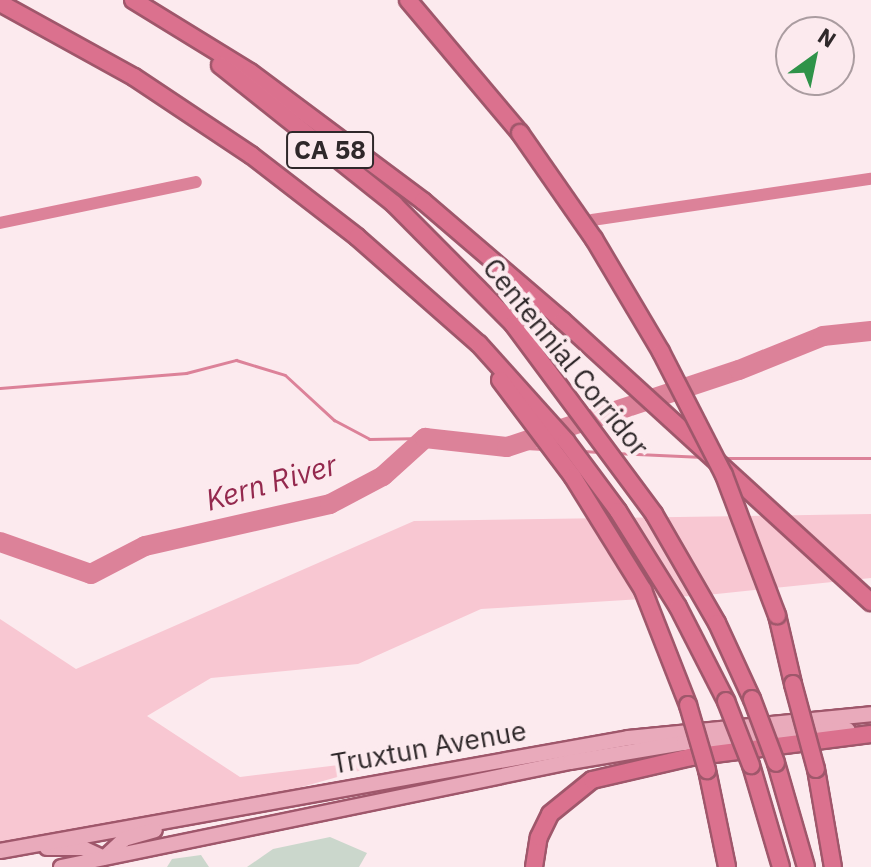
<!DOCTYPE html>
<html>
<head>
<meta charset="utf-8">
<style>
  body { margin:0 }
  #map { position:relative; width:871px; height:867px; overflow:hidden; background:#fceaee; font-family:"IBM Plex Sans",sans-serif }
  div>[style] { position:absolute }
  [style*='--x'] { left:calc(var(--x)*1px); top:calc(var(--y)*1px); width:calc(var(--w)*1px); rotate:calc(var(--a)*1deg) }
  .green>* { inset:0; background:#f8c7d2 }
  .stream>* { height:3px; margin:-1.5px; padding:0 1.5px; transform-origin:1.5px; border-radius:1.5px; background:#dc8299 }
  .canal>* { height:12px; margin:-6px; padding:0 6px; transform-origin:6px; border-radius:6px; background:#dc8299 }
  .river>* { height:20px; margin:-10px; padding:0 10px; transform-origin:10px; border-radius:10px; background:#dc8299 }
  .building>* { inset:0; background:#cbd7cc }
  .roads { filter:drop-shadow(2px 0 #9f576b) drop-shadow(-2px 0 #9f576b) drop-shadow(0 2px #9f576b) drop-shadow(0 -2px #9f576b) }
  .major>* { height:14px; margin:-7px; padding:0 7px; transform-origin:7px; border-radius:7px; background:#e9aabb }
  .highway>* { height:16px; margin:-8px; padding:0 8px; transform-origin:8px; border-radius:8px; background:#db718e }
  .bridges { filter:drop-shadow(2px 0 #9f576b) drop-shadow(-2px 0 #9f576b) drop-shadow(0 2px #9f576b) drop-shadow(0 -2px #9f576b) }
  .highway-bridge>* { height:16px; margin:-8px; padding:0 8px; transform-origin:8px; border-radius:8px; background:#db718e }
  span { translate:-50% -50%; white-space:nowrap; text-align:center; line-height:1.15; -webkit-text-stroke:8px #fceaee; paint-order:stroke }
  .shield-label span { padding:2px 6px; background:#fceaee; border:2px solid; border-radius:6px; -webkit-text-stroke-width:0 }
  .shield-label { font-size:26px; color:#2f282a; font-weight:700 }
  .street-label { font-size:28px; color:#2f282a }
  .water-label { font-size:30px; color:#94294e; font-style:italic }
  .north { position:absolute; left:775px; top:16px; width:80px; height:80px; box-sizing:border-box; background:#fceaee; border:2px solid #aa9ca0; border-radius:50%; rotate:33deg; font-size:22px; font-weight:700; line-height:32px; text-align:center; color:#2f282a }
  .north::after { content:''; display:block; margin:auto; width:28px; height:36px; background:#2f9349; clip-path:polygon(50% 0,100% 100%,50% 72%,0 100%) }
</style>
</head>
<body>
<div id="map">
  <div class="green">
    <div style="clip-path:polygon(871px 514px,871px 578px,707px 595px,481px 609px,358px 664px,211px 678px,147px 716px,240px 777px,372px 761px,373px 767px,266px 797px,0 844px,0 619px,76px 669px,414px 521px)"></div>
  </div>
  <div class="stream">
    <div style="--x:0;--y:388;--w:187;--a:-4.6"></div>
    <div style="--x:186;--y:373;--w:52;--a:-14.6"></div>
    <div style="--x:236;--y:360;--w:51;--a:17"></div>
    <div style="--x:285;--y:375;--w:67;--a:42.6"></div>
    <div style="--x:334;--y:420;--w:40;--a:28"></div>
    <div style="--x:369;--y:439;--w:56;--a:-1"></div>
    <div style="--x:507;--y:447;--w:36;--a:3"></div>
    <div style="--x:583;--y:451;--w:16;--a:4"></div>
    <div style="--x:615;--y:453;--w:88;--a:2.6"></div>
    <div style="--x:723;--y:458;--w:148;--a:0"></div>
  </div>
  <div class="canal">
    <div style="--x:592;--y:220;--w:282;--a:-8.4"></div>
    <div style="--x:0;--y:223;--w:200;--a:-11.8"></div>
  </div>
  <div class="river">
    <div style="--x:0;--y:542;--w:96;--a:19.4"></div>
    <div style="--x:91;--y:574;--w:61;--a:-27.4"></div>
    <div style="--x:145;--y:546;--w:190;--a:-12.8"></div>
    <div style="--x:330;--y:504;--w:60;--a:-27.8"></div>
    <div style="--x:383;--y:476;--w:57;--a:-42.1"></div>
    <div style="--x:425;--y:438;--w:82;--a:6.3"></div>
    <div style="--x:507;--y:447;--w:244;--a:-18.4"></div>
    <div style="--x:739;--y:370;--w:91;--a:-22"></div>
    <div style="--x:823;--y:336;--w:48;--a:-5.9"></div>
  </div>
  <div class="building">
    <div style="clip-path:polygon(330px 837px,367px 853px,359px 867px,247px 867px,273px 849px)"></div>
    <div style="clip-path:polygon(201px 855px,209px 867px,167px 867px,172px 859px)"></div>
  </div>
  <div class="roads">
    <div class="major">
      <div style="--x:47;--y:848;--w:36;--a:0"></div>
      <div style="--x:83;--y:848;--w:23;--a:25"></div>
      <div style="--x:0;--y:851;--w:638;--a:-10.2"></div>
      <div style="--x:628;--y:738;--w:244;--a:-5.6"></div>
      <div style="--x:105;--y:857;--w:26;--a:-43"></div>
      <div style="--x:124;--y:839;--w:32;--a:-16"></div>
      <div style="--x:61;--y:867;--w:520;--a:-11.66"></div>
      <div style="--x:570;--y:762;--w:116;--a:-9.5"></div>
      <div style="--x:684;--y:743;--w:164;--a:-4.6"></div>
    </div>
    <div class="highway">
      <div style="--x:133;--y:0;--w:137;--a:31.6"></div>
      <div style="--x:250;--y:72;--w:216;--a:36.7"></div>
      <div style="--x:423;--y:201;--w:184;--a:40.6"></div>
      <div style="--x:563;--y:321;--w:417;--a:42.4"></div>
      <div style="--x:408;--y:0;--w:174;--a:49.9"></div>
      <div style="--x:0;--y:3;--w:153;--a:28.9"></div>
      <div style="--x:134;--y:77;--w:141;--a:33.7"></div>
      <div style="--x:251;--y:155;--w:134;--a:37.7"></div>
      <div style="--x:357;--y:237;--w:162;--a:41.3"></div>
      <div style="--x:479;--y:344;--w:130;--a:48.1"></div>
      <div style="--x:566;--y:441;--w:87;--a:53.4"></div>
      <div style="--x:618;--y:511;--w:113;--a:58"></div>
      <div style="--x:678;--y:607;--w:106;--a:62.9"></div>
      <div style="--x:220;--y:65;--w:223;--a:38.6"></div>
      <div style="--x:394;--y:204;--w:169;--a:45.2"></div>
      <div style="--x:513;--y:324;--w:237;--a:53.4"></div>
      <div style="--x:654;--y:514;--w:126;--a:60"></div>
      <div style="--x:717;--y:623;--w:84;--a:65.3"></div>
      <div style="--x:500;--y:380;--w:121;--a:53"></div>
      <div style="--x:573;--y:477;--w:133;--a:58.2"></div>
      <div style="--x:643;--y:590;--w:123;--a:68.6"></div>
      <div style="--x:777;--y:615;--w:71;--a:76.9"></div>
      <div style="--x:776;--y:763;--w:108;--a:73.9"></div>
      <div style="--x:751;--y:765;--w:106;--a:73.6"></div>
      <div style="--x:816;--y:769;--w:99;--a:80.2"></div>
      <div style="--x:707;--y:770;--w:99;--a:78.3"></div>
      <div style="--x:534;--y:867;--w:30;--a:-81"></div>
      <div style="--x:539;--y:837;--w:25;--a:-64"></div>
      <div style="--x:550;--y:814;--w:54;--a:-39"></div>
      <div style="--x:592;--y:780;--w:102;--a:-13.1"></div>
      <div style="--x:691;--y:757;--w:181;--a:-7.3"></div>
    </div>
  </div>
  <div class="bridges">
    <div class="highway-bridge">
      <div style="--x:520;--y:133;--w:129;--a:55.1"></div>
      <div style="--x:594;--y:239;--w:131;--a:59.3"></div>
      <div style="--x:661;--y:352;--w:138;--a:62.9"></div>
      <div style="--x:724;--y:475;--w:150;--a:69.3"></div>
      <div style="--x:793;--y:684;--w:88;--a:74.9"></div>
      <div style="--x:752;--y:699;--w:68;--a:69.4"></div>
      <div style="--x:726;--y:701;--w:69;--a:68.7"></div>
      <div style="--x:688;--y:705;--w:68;--a:73.7"></div>
    </div>
  </div>
  <div class="shield-label">
    <span style="left:330px;top:150px">CA 58</span>
  </div>
  <div class="street-label">
    <span style="left:566px;top:357px;rotate:51deg">Centennial Corridor</span>
    <span style="left:429px;top:747px;rotate:-10deg">Truxtun Avenue</span>
  </div>
  <div class="water-label">
    <span style="left:271px;top:482px;rotate:-16deg">Kern River</span>
  </div>
  <div class="north">N</div>
</div>
</body>
</html>
